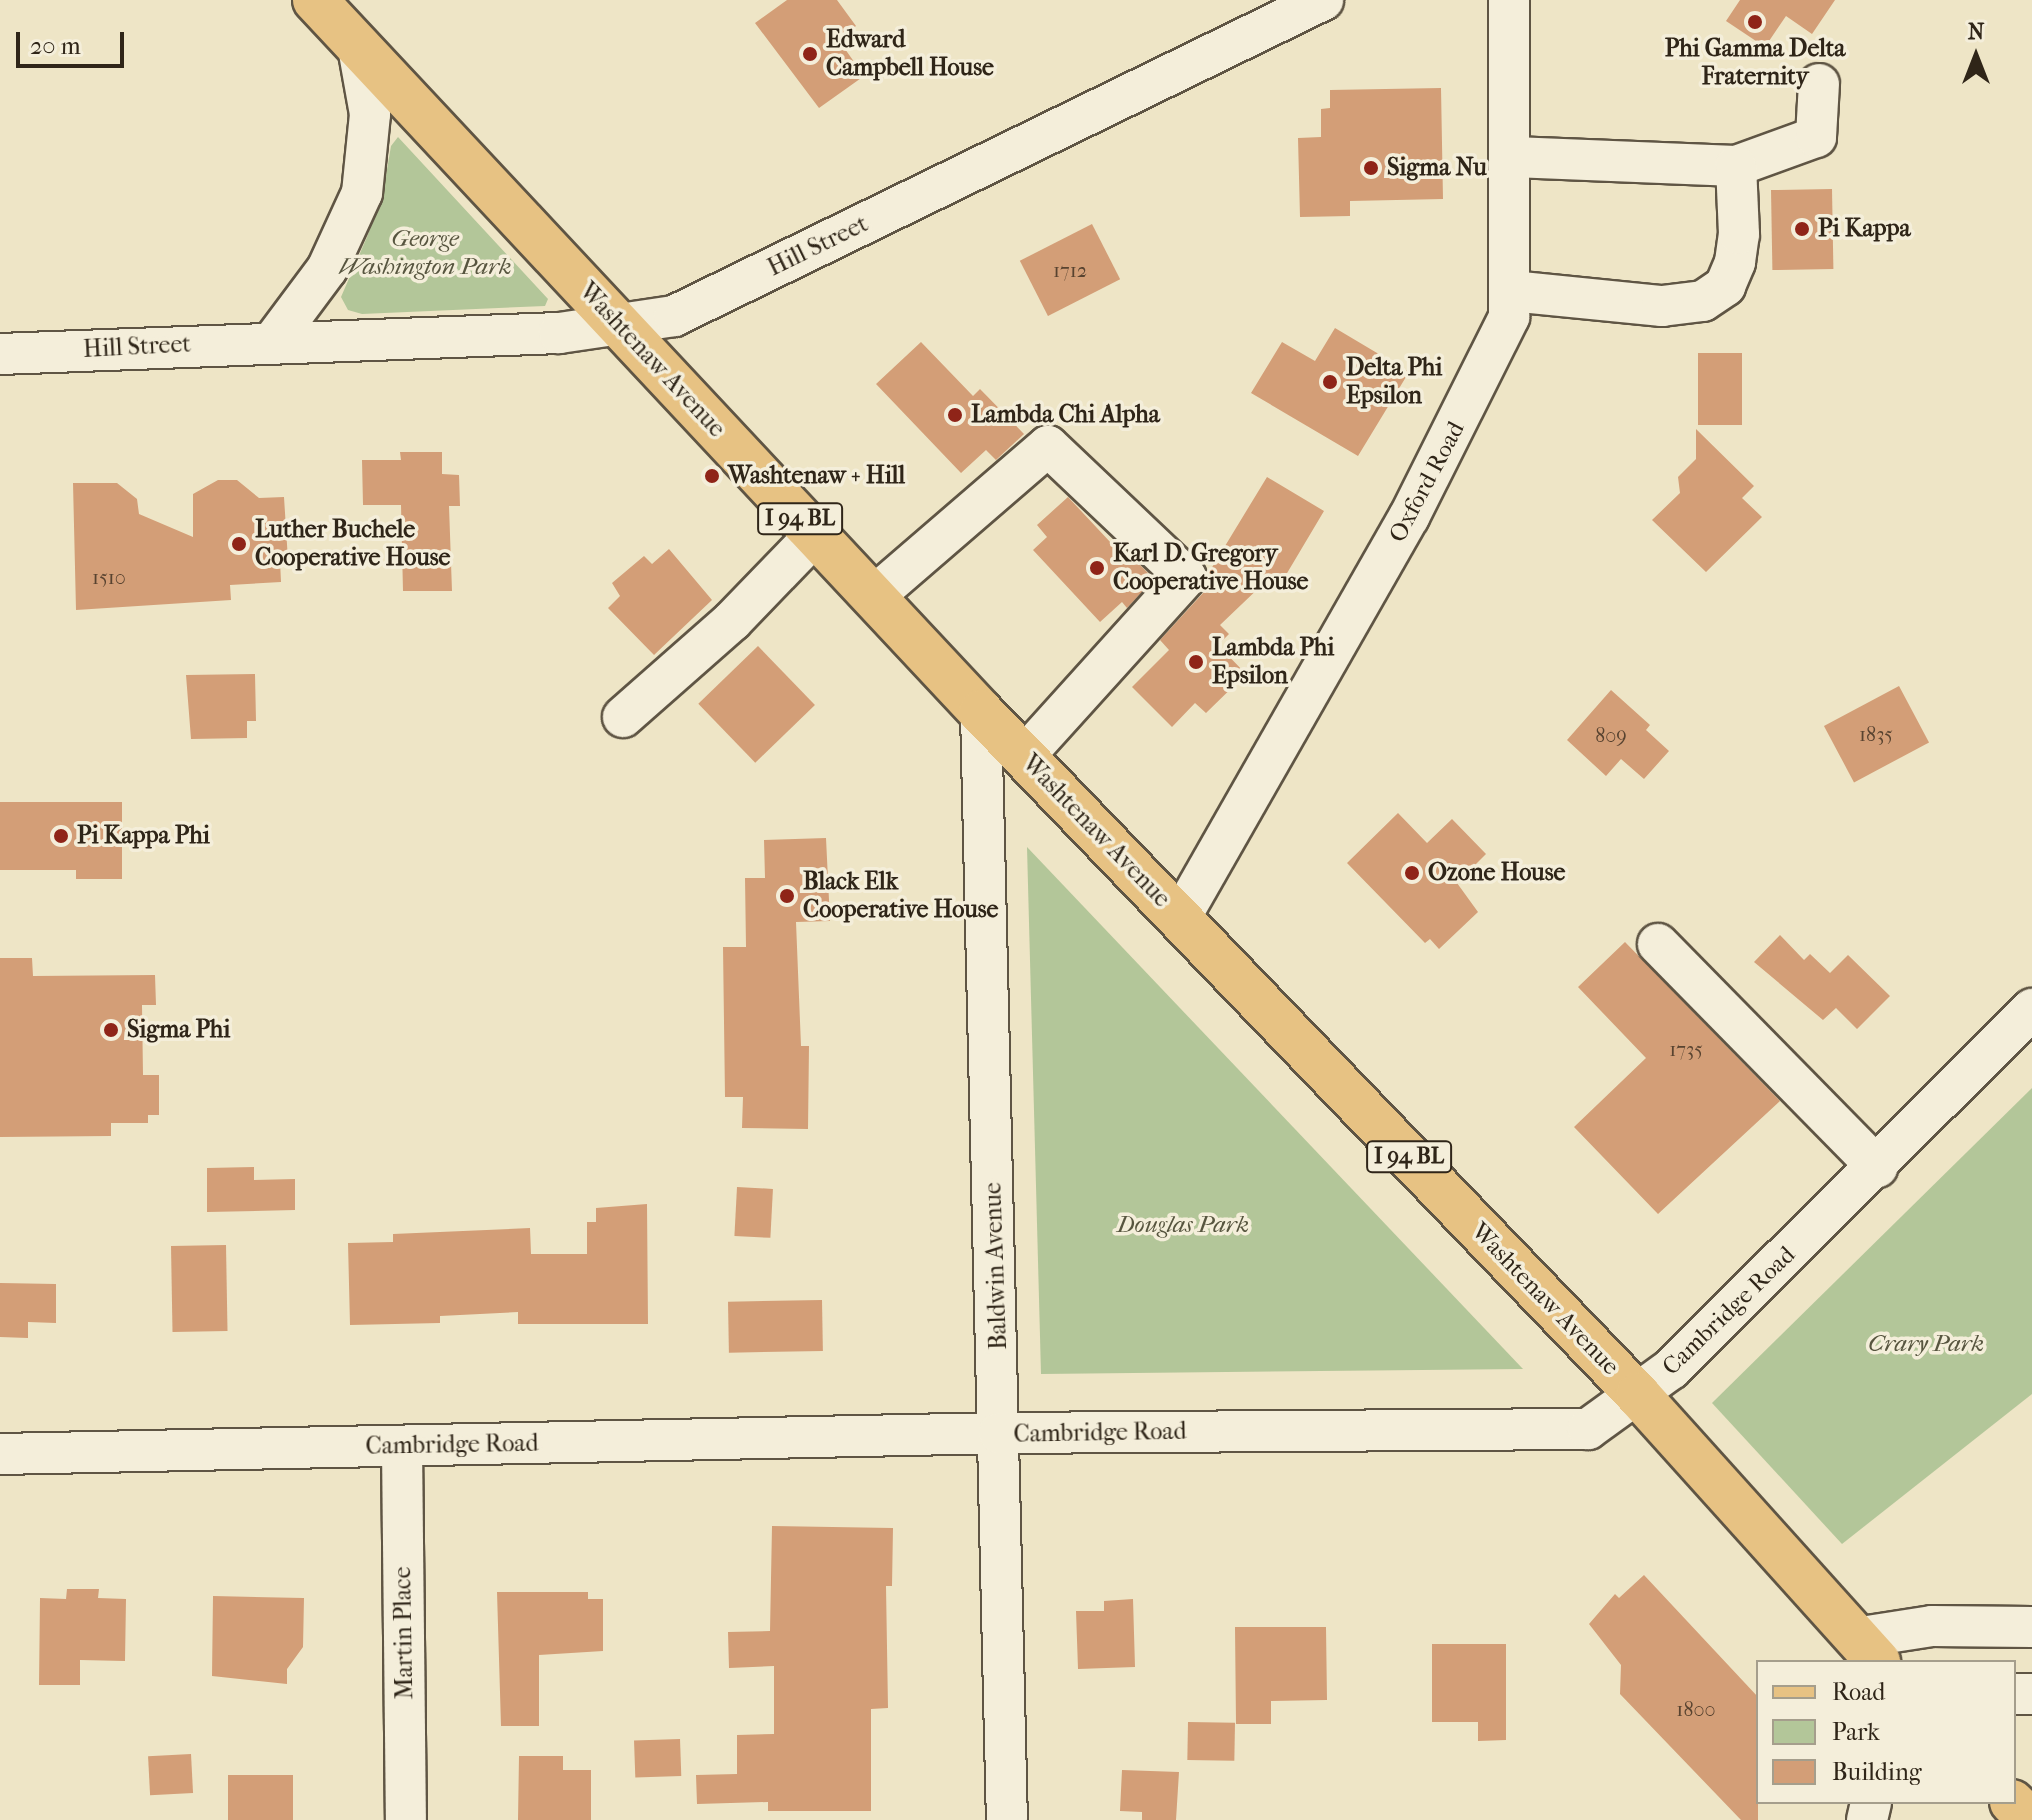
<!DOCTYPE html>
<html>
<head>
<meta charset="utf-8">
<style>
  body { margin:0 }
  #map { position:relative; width:2032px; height:1820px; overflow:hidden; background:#eee5c6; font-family:"IM FELL French Canon",serif }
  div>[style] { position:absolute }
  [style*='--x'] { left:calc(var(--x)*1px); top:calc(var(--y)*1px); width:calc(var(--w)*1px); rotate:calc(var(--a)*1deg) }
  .green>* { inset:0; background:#b3c699 }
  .building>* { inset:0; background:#d39e77; transform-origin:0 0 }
  .roads { filter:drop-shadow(2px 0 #5f5544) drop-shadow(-2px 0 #5f5544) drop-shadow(0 2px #5f5544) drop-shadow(0 -2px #5f5544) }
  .minor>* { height:40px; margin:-20px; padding:0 20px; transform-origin:20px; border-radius:20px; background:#f4eeda }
  .major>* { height:44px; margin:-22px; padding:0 22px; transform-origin:22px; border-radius:22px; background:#e7c283 }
  .dots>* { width:22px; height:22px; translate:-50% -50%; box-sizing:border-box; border:4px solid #f4eeda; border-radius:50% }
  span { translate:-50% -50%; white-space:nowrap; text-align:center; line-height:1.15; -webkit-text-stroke:7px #f4eeda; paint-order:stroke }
  .number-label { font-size:20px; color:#584330 }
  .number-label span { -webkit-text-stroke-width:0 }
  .shield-label span { padding:2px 6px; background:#f4eeda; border:2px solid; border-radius:6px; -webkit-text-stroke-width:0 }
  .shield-label { font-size:22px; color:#2f2518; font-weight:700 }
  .poi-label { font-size:24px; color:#2f2518; font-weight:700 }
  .left { translate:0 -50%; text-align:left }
  .park-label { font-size:24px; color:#57553f; font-style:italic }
  .street-label { font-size:24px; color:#2f2518 }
  .legend { position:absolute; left:1756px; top:1660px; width:260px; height:144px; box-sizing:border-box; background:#f4eeda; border:2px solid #a59e8c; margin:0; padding:10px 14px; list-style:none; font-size:24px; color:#2f2518 }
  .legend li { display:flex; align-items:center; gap:16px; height:40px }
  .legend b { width:40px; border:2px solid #a59e8c }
  .north { position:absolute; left:1936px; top:16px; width:80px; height:80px; -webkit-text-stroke:6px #f4eeda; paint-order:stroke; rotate:0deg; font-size:22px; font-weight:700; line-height:32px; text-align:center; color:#2f2518 }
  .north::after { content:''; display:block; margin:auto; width:28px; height:36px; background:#2f2518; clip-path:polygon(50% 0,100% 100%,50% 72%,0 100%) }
  .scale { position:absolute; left:16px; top:32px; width:108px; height:36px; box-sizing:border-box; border:4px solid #2f2518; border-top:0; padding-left:10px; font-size:24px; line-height:28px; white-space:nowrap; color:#2f2518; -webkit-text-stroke:6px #f4eeda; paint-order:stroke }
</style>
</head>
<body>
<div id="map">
  <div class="green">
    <div style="clip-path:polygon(398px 137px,548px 299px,545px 306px,362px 314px,348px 310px,341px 297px,367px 237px,383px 193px,391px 146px)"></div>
    <div style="clip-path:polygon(1027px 847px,1523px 1369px,1041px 1374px)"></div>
    <div style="clip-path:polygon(2032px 1088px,2032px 1394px,1842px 1544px,1712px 1403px)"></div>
  </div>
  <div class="building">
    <div style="clip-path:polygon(787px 0,837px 0,856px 26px,838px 39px,864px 76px,819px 108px,755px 23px)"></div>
    <div style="clip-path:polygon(1740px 0,1835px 0,1812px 34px,1786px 16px,1765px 47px,1726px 21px)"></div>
    <div style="clip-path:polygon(1441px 88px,1443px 199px,1350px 201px,1350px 216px,1300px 217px,1298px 138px,1321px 137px,1321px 109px,1330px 108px,1330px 90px)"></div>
    <div style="left:1832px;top:189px;width:80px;height:61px;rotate:89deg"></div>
    <div style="left:1092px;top:224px;width:62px;height:81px;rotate:63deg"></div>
    <div style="clip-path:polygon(1335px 328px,1409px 372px,1358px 456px,1251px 393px,1282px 342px,1315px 361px)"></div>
    <div style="clip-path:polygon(921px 342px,973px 396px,980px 389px,1024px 434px,996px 460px,986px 450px,961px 473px,876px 384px)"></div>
    <div style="left:1698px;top:353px;width:44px;height:72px"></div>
    <div style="clip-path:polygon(1696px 429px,1754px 486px,1742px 498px,1762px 517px,1706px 572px,1652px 520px,1680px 493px,1678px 477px,1696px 459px)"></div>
    <div style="clip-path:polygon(400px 452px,442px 452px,442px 474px,459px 475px,460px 506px,449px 506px,452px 591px,403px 591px,401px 505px,363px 505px,362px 460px,401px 460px)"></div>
    <div style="clip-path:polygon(1267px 477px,1324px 511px,1277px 590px,1264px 583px,1220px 625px,1229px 634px,1218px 645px,1246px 674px,1206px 713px,1195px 703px,1172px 727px,1132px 687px,1169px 650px,1160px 640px,1204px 592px,1208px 574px)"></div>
    <div style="clip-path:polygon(218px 480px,237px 480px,259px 498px,284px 497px,288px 560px,280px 561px,281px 582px,230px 585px,231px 600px,76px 610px,73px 483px,117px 483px,137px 499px,139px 514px,193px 537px,193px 494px)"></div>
    <div style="clip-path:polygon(1068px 497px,1126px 559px,1130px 555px,1154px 579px,1127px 608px,1122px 602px,1100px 622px,1033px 550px,1047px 537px,1037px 525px)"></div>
    <div style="clip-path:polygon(669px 549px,712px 600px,654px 655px,608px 608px,620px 596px,612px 583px,644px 556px,652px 564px)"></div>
    <div style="left:758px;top:646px;width:82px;height:83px;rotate:46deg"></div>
    <div style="clip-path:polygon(255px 674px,256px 721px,247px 721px,247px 738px,191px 739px,186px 675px)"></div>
    <div style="left:1899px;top:686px;width:64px;height:85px;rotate:62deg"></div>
    <div style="clip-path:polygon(1611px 690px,1650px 725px,1646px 730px,1669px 751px,1644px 779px,1621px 759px,1606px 776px,1567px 740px)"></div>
    <div style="clip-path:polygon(0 802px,122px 802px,122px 879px,76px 879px,76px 870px,0 870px)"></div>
    <div style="clip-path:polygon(1398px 813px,1427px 843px,1452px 819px,1486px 854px,1457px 883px,1478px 912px,1439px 949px,1430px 939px,1425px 943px,1347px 863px)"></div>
    <div style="clip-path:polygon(826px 838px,830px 921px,796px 922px,801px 1046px,809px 1046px,808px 1129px,742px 1128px,743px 1097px,725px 1097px,723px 947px,746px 947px,745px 878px,765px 878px,764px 840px)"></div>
    <div style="clip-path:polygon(1780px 935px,1804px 960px,1810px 954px,1830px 973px,1848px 955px,1890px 996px,1857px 1029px,1836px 1008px,1823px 1020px,1754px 962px)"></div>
    <div style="clip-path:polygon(1625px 942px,1780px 1101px,1658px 1214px,1574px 1127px,1646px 1058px,1578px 987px)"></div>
    <div style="clip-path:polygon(0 958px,32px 958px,33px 976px,155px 975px,156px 1005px,142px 1005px,143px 1075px,159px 1075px,159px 1115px,148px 1115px,148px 1123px,111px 1123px,111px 1136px,0 1137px)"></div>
    <div style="clip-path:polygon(254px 1167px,254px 1180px,295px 1179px,295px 1210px,207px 1212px,207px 1168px)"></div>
    <div style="left:737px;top:1187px;width:36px;height:49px;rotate:3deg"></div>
    <div style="clip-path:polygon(647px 1204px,648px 1324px,518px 1324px,518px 1312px,440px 1316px,440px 1323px,350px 1325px,348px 1243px,393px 1242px,393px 1234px,530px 1228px,531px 1254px,587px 1254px,587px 1222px,596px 1222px,596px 1208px)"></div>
    <div style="left:226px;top:1245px;width:86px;height:55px;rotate:89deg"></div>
    <div style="clip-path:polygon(0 1283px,56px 1284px,56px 1323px,28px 1322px,28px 1338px,0 1337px)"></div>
    <div style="left:822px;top:1300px;width:51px;height:94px;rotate:89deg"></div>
    <div style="clip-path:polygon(772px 1526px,893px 1528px,892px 1586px,886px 1586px,888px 1708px,871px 1709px,871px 1811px,768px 1811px,768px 1802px,697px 1804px,696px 1775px,737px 1774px,737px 1735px,774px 1734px,774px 1666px,729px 1668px,728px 1632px,770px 1631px)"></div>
    <div style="clip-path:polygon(1644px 1575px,1758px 1697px,1758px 1820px,1741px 1820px,1620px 1694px,1621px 1665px,1589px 1624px,1615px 1594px,1619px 1598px)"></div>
    <div style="clip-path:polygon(67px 1589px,99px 1589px,98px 1598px,126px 1599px,125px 1661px,80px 1660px,80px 1685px,39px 1685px,40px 1598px,66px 1599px)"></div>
    <div style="clip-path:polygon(497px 1592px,588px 1592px,588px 1599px,603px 1599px,603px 1651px,539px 1655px,539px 1726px,501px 1726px)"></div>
    <div style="clip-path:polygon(213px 1596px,304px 1598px,303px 1647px,287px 1669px,287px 1684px,212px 1676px)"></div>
    <div style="clip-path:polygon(1133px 1599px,1135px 1667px,1078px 1669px,1076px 1611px,1104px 1611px,1104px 1601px)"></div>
    <div style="clip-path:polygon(1235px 1627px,1326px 1627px,1327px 1700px,1271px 1701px,1271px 1724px,1236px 1724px)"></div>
    <div style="clip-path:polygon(1432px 1644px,1506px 1644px,1506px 1740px,1478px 1741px,1478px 1722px,1432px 1722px)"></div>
    <div style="left:1188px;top:1722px;width:47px;height:38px;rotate:1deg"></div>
    <div style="left:680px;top:1739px;width:37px;height:46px;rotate:88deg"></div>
    <div style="left:191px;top:1754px;width:39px;height:43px;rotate:87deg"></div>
    <div style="clip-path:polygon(519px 1756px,563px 1756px,563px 1770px,591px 1770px,591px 1820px,518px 1820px)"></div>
    <div style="clip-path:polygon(1122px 1770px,1179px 1772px,1176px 1820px,1142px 1820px,1142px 1812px,1120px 1811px)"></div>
    <div style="left:228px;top:1775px;width:65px;height:45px"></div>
  </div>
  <div class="roads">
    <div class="minor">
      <div style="--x:1513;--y:157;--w:223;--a:2.3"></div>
      <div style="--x:1736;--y:166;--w:85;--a:-19.9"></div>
      <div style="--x:1816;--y:137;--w:53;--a:-86.8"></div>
      <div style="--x:1511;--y:291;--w:152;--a:5.7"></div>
      <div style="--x:1662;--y:306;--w:41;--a:-7"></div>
      <div style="--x:1703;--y:301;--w:27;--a:-34"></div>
      <div style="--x:1725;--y:286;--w:26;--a:-67"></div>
      <div style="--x:1735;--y:262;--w:28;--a:-82"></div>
      <div style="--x:1739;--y:234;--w:68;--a:-92.5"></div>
      <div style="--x:274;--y:340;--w:89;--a:-53.3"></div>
      <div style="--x:327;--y:269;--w:84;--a:-65.3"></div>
      <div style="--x:362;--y:193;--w:79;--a:-84.2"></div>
      <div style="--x:370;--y:114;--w:68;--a:-100.2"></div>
      <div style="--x:0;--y:354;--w:559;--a:-2.15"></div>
      <div style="--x:559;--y:333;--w:116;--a:-8.4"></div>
      <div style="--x:674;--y:316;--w:722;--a:-25.96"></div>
      <div style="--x:873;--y:597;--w:231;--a:-40.8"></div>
      <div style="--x:1048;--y:446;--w:190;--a:43.5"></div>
      <div style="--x:1186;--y:577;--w:241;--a:132.1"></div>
      <div style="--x:981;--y:712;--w:1108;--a:88.66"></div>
      <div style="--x:623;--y:717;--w:145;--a:-41.4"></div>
      <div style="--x:732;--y:621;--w:120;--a:-46"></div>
      <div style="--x:1180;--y:918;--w:462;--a:-60.3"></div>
      <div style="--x:1409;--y:517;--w:224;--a:-63.4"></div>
      <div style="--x:1509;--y:317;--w:317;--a:-90"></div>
      <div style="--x:1658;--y:944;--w:313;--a:45.5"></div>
      <div style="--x:402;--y:1446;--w:374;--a:89.4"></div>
      <div style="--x:0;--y:1454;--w:999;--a:-1.2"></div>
      <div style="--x:999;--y:1433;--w:589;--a:-0.39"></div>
      <div style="--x:1588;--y:1429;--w:102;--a:-35.9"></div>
      <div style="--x:1671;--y:1369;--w:510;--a:-44.92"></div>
      <div style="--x:1855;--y:1638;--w:78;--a:-8.9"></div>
      <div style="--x:1932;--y:1626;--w:100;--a:0.6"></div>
      <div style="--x:2014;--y:1694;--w:18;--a:0"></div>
      <div style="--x:1867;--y:1820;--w:18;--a:-77"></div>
    </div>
    <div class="major">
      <div style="--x:315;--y:0;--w:975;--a:46.91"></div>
      <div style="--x:981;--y:712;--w:948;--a:46.11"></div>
      <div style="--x:1638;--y:1395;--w:359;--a:48"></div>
      <div style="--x:2012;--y:1802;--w:25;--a:45"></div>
    </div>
  </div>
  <div class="dots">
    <div style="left:1755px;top:22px;background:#8f2418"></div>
    <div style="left:810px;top:54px;background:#8f2418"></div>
    <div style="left:1371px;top:168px;background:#8f2418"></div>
    <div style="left:1802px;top:229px;background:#8f2418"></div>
    <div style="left:1330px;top:382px;background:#8f2418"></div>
    <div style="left:955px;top:415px;background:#8f2418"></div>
    <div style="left:712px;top:476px;background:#8f2418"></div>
    <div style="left:239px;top:544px;background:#8f2418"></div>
    <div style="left:1097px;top:568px;background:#8f2418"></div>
    <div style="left:1196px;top:662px;background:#8f2418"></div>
    <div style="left:61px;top:836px;background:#8f2418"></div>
    <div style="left:1412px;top:873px;background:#8f2418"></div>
    <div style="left:787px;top:896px;background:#8f2418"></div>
    <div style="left:111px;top:1030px;background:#8f2418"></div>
  </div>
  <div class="number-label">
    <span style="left:1070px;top:270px">1712</span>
    <span style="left:109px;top:577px">1510</span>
    <span style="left:1876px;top:734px">1835</span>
    <span style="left:1611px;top:735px">809</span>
    <span style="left:1686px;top:1049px">1735</span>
    <span style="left:1696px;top:1709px">1800</span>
  </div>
  <div class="shield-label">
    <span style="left:800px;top:519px">I 94 BL</span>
    <span style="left:1409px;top:1157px">I 94 BL</span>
  </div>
  <div class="poi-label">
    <span class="left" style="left:826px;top:54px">Edward<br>Campbell House</span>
    <span style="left:1755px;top:63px">Phi Gamma Delta<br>Fraternity</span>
    <span class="left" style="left:1387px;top:168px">Sigma Nu</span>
    <span class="left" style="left:1818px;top:229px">Pi Kappa</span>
    <span class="left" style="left:1346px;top:382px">Delta Phi<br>Epsilon</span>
    <span class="left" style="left:971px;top:415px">Lambda Chi Alpha</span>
    <span class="left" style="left:728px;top:476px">Washtenaw + Hill</span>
    <span class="left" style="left:255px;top:544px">Luther Buchele<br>Cooperative House</span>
    <span class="left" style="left:1113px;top:568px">Karl D. Gregory<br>Cooperative House</span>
    <span class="left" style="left:1212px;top:662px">Lambda Phi<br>Epsilon</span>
    <span class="left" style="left:77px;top:836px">Pi Kappa Phi</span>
    <span class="left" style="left:1428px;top:873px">Ozone House</span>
    <span class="left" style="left:803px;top:896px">Black Elk<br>Cooperative House</span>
    <span class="left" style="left:127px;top:1030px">Sigma Phi</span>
  </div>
  <div class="park-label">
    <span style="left:425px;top:253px">George<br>Washington Park</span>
    <span style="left:1183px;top:1225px">Douglas Park</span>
    <span style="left:1926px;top:1344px">Crary Park</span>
  </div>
  <div class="street-label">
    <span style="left:818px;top:246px;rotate:-26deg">Hill Street</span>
    <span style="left:137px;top:347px;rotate:-3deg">Hill Street</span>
    <span style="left:652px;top:360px;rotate:47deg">Washtenaw Avenue</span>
    <span style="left:1427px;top:482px;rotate:-62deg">Oxford Road</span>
    <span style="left:1096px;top:831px;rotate:46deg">Washtenaw Avenue</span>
    <span style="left:996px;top:1266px;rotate:-92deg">Baldwin Avenue</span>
    <span style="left:1545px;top:1299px;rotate:46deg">Washtenaw Avenue</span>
    <span style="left:1729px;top:1311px;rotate:-44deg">Cambridge Road</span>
    <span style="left:1100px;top:1433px;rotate:-1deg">Cambridge Road</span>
    <span style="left:452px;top:1445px;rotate:-1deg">Cambridge Road</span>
    <span style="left:404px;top:1633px;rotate:-91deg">Martin Place</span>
  </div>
  <ul class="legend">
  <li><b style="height:10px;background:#e7c283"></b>Road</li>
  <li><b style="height:22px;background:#b3c699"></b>Park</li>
  <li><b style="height:22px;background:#d39e77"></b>Building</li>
  </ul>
  <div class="north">N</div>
  <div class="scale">20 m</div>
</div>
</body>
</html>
